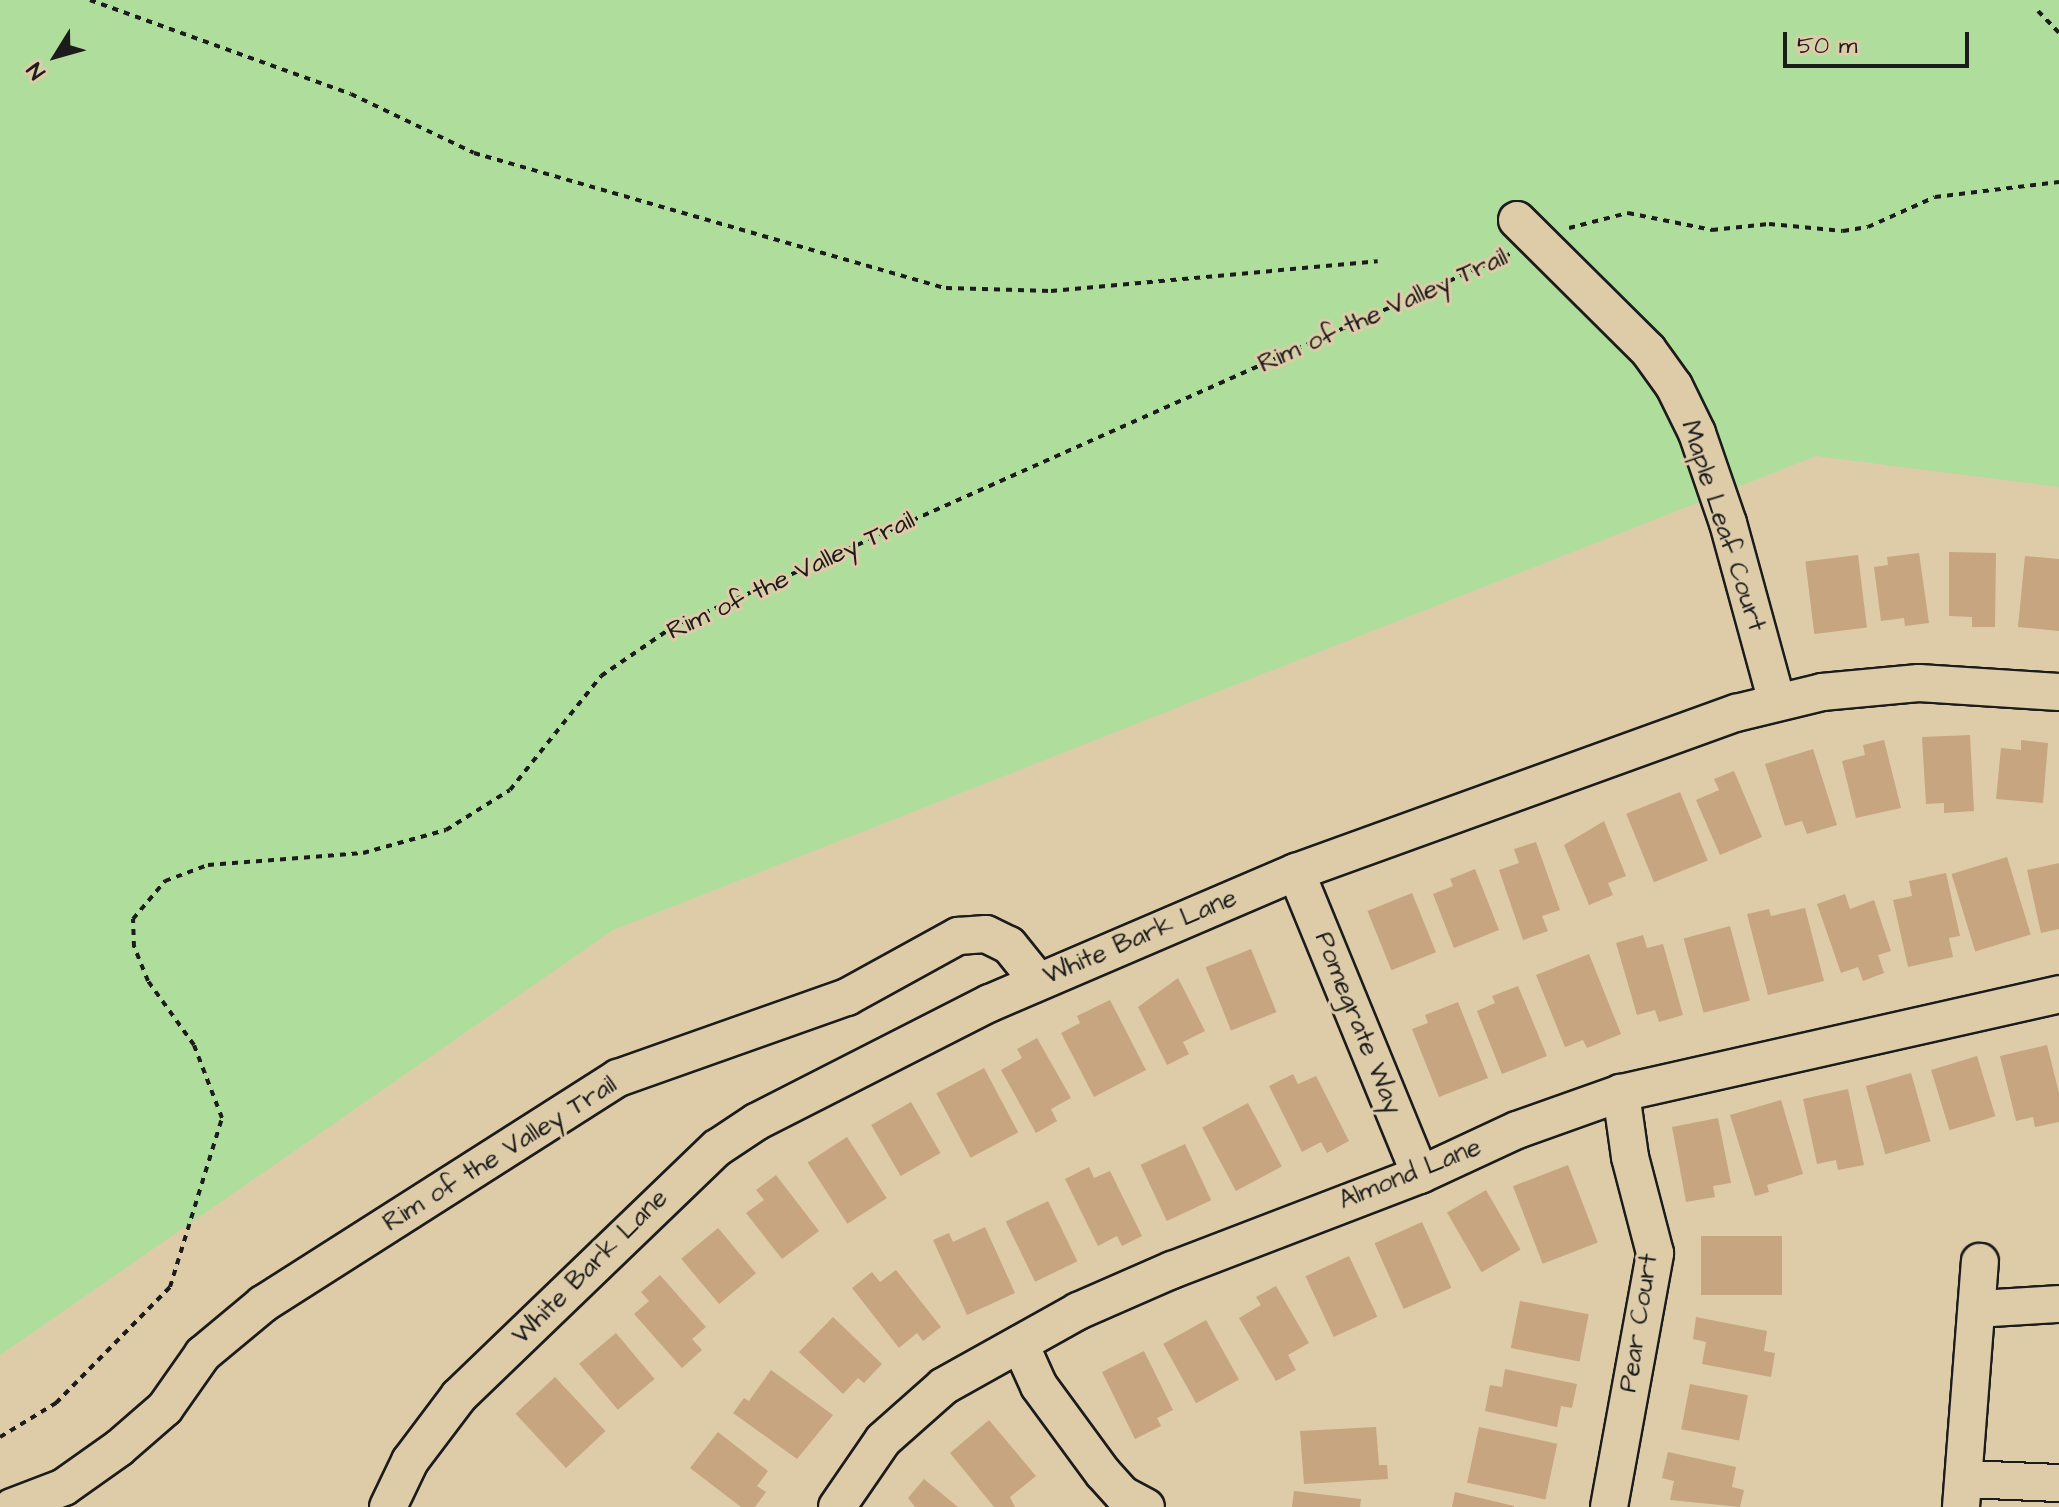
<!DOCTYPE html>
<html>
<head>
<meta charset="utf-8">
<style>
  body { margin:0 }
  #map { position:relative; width:2059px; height:1507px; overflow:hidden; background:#decca9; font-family:"Architects Daughter",sans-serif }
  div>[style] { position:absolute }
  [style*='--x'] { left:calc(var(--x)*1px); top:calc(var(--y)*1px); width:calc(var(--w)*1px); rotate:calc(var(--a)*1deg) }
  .green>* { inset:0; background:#aedd9c }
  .building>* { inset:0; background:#c6a580; transform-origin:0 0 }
  .path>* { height:4px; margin-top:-2px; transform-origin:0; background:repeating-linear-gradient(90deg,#1c1c1c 0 6px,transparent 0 12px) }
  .roads { filter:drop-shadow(2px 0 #1c1c1c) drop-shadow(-2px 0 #1c1c1c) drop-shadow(0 2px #1c1c1c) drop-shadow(0 -2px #1c1c1c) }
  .minor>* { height:36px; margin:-18px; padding:0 18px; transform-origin:18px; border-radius:18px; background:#decca9 }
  span { translate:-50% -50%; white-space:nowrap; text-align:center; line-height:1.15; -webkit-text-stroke:6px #decca9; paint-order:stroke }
  .street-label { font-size:26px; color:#1c1c1c }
  .north { position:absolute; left:16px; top:16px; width:80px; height:80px; -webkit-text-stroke:6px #decca9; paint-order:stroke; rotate:233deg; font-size:22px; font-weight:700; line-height:32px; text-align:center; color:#1c1c1c }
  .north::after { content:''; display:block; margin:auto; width:28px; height:36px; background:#1c1c1c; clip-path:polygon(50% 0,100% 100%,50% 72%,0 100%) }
  .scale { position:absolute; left:1783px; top:32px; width:186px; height:36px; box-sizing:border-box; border:4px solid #1c1c1c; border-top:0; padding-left:10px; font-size:24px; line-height:28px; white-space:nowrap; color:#1c1c1c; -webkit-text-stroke:6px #decca9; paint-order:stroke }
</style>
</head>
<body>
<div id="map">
  <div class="green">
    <div style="clip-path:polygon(0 0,2059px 0,2059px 487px,1816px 456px,613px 930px,0 1355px)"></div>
  </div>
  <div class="building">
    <div style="clip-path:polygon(1949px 552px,1996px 553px,1995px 627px,1972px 627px,1972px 617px,1949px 616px)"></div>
    <div style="clip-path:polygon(1919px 553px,1929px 623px,1905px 626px,1904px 618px,1881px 621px,1874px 567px,1888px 565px,1887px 557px)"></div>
    <div style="left:1858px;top:555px;width:73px;height:53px;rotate:83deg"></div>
    <div style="clip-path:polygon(2025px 556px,2059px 559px,2059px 631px,2018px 627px)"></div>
    <div style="clip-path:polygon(1970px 735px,1974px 811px,1944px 813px,1944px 803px,1926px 804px,1922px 737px)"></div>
    <div style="clip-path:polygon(1884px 740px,1901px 808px,1856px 818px,1842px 761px,1865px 755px,1863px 745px)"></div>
    <div style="clip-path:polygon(2021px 740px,2048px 743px,2043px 803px,1996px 799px,2001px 748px,2021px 750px)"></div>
    <div style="clip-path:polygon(1813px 749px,1837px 825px,1807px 834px,1802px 821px,1785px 826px,1765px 764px)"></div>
    <div style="clip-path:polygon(1734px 771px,1762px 837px,1720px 855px,1696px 800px,1719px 790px,1714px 779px)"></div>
    <div style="left:1680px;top:792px;width:74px;height:58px;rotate:68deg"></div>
    <div style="clip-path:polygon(1604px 821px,1626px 876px,1608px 883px,1613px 895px,1589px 905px,1564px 845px)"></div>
    <div style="clip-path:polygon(1536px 842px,1560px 910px,1542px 916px,1548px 931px,1523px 940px,1499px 870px,1519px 863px,1514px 849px)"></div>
    <div style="left:2007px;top:857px;width:81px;height:58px;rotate:73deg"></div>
    <div style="clip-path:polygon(2059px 863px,2059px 929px,2041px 933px,2027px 870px)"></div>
    <div style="clip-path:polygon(1475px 869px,1499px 930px,1454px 948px,1433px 894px,1453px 886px,1450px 879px)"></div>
    <div style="clip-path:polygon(1946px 873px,1960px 936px,1949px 938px,1953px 957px,1908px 967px,1893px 900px,1912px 896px,1909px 881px)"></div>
    <div style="left:1412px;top:893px;width:64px;height:48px;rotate:68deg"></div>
    <div style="clip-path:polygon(1845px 894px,1850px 909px,1874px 900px,1891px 951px,1878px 955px,1884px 973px,1863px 981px,1858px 967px,1841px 973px,1817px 904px)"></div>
    <div style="clip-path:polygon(1805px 908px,1824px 981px,1768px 995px,1747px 914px,1769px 909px,1771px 916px)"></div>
    <div style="left:1730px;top:926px;width:77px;height:48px;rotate:75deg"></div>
    <div style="clip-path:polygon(1643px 935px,1647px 948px,1663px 944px,1683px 1015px,1659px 1022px,1655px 1010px,1637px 1015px,1616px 943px)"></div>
    <div style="left:1251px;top:949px;width:68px;height:49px;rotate:68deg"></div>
    <div style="clip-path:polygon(1589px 954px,1621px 1034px,1587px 1048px,1583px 1040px,1565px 1047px,1536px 975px)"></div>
    <div style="clip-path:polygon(1178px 978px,1205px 1031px,1183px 1042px,1189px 1054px,1167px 1065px,1138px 1007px)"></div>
    <div style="clip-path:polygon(1518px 986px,1547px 1056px,1502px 1074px,1477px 1011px,1495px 1003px,1492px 996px)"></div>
    <div style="clip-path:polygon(1110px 1000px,1146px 1070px,1094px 1097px,1061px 1033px,1080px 1023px,1077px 1016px)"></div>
    <div style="clip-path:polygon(1458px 1002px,1488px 1078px,1439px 1097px,1412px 1029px,1428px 1023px,1425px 1015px)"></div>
    <div style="clip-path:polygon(1037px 1038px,1071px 1098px,1051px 1109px,1057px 1121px,1036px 1133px,1001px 1070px,1022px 1058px,1017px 1049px)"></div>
    <div style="clip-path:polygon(2047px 1045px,2059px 1093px,2059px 1122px,2035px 1127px,2033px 1117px,2016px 1121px,2000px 1056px)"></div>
    <div style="left:1977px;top:1056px;width:63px;height:48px;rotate:73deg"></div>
    <div style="left:984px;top:1068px;width:73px;height:54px;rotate:62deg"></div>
    <div style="left:1911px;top:1073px;width:71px;height:47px;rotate:74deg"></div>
    <div style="clip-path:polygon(1293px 1074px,1298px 1084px,1316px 1076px,1349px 1141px,1327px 1153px,1321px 1142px,1302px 1152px,1269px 1086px)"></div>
    <div style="clip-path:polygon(1848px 1089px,1864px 1165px,1838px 1170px,1836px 1160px,1817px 1164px,1803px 1099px)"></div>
    <div style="clip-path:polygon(1781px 1100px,1803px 1174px,1767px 1185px,1769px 1192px,1755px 1196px,1730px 1115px)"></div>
    <div style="left:911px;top:1102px;width:59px;height:46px;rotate:60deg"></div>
    <div style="left:1248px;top:1103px;width:72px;height:52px;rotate:62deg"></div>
    <div style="clip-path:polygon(1718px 1118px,1731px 1183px,1713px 1186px,1715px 1197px,1686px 1202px,1672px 1127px)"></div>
    <div style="left:847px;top:1137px;width:73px;height:47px;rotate:57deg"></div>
    <div style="left:1185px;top:1144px;width:62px;height:49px;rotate:65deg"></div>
    <div style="left:1568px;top:1165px;width:83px;height:59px;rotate:69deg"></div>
    <div style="clip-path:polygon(1089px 1167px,1094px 1178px,1110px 1171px,1142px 1236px,1122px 1246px,1117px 1236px,1098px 1246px,1065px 1179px)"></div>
    <div style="clip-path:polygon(776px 1175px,819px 1231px,782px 1259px,746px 1213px,764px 1200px,756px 1190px)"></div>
    <div style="left:1486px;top:1190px;width:69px;height:45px;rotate:60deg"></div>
    <div style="left:1048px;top:1201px;width:67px;height:47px;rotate:64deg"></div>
    <div style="left:1422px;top:1222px;width:72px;height:52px;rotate:66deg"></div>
    <div style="clip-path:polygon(985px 1227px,1015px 1293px,967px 1315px,933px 1240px,949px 1233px,953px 1242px)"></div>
    <div style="left:718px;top:1228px;width:59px;height:48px;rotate:50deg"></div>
    <div style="left:1782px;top:1236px;width:59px;height:81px;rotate:90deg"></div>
    <div style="left:1349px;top:1256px;width:67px;height:48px;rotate:65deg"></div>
    <div style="clip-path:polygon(896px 1270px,941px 1327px,923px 1341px,917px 1333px,899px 1348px,852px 1288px,872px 1272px,880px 1282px)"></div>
    <div style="clip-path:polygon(660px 1275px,706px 1327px,692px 1339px,702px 1350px,682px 1368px,634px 1314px,649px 1301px,641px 1292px)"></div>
    <div style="clip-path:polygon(1276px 1286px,1309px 1343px,1288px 1355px,1296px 1370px,1276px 1381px,1239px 1318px,1261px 1305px,1256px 1297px)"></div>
    <div style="left:1520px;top:1301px;width:70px;height:48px;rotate:11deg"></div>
    <div style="clip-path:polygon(833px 1317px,882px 1364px,864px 1383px,858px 1378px,843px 1394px,799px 1352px)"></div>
    <div style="clip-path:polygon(1696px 1317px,1767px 1331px,1764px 1351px,1775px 1353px,1771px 1377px,1702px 1364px,1706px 1342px,1693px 1339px)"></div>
    <div style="left:1206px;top:1320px;width:68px;height:49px;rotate:61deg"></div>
    <div style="left:616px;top:1333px;width:60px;height:48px;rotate:50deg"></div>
    <div style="clip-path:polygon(1144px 1351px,1173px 1410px,1157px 1418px,1161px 1426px,1135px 1439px,1102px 1372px)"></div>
    <div style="clip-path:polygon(1505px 1369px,1577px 1384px,1572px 1408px,1561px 1406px,1557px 1427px,1485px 1411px,1490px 1385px,1502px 1387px)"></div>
    <div style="clip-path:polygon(771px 1370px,833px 1415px,797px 1459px,733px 1413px,744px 1398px,749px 1401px)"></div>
    <div style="left:555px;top:1377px;width:74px;height:54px;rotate:47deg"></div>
    <div style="left:1690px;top:1384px;width:59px;height:46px;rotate:11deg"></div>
    <div style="clip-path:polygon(989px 1420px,1036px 1476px,1010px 1497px,1015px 1507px,994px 1507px,950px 1453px)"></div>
    <div style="clip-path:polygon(1376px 1427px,1379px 1465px,1387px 1465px,1388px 1479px,1304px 1484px,1300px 1431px)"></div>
    <div style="left:1479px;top:1427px;width:80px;height:57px;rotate:12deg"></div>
    <div style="clip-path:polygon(718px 1432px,768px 1471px,757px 1486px,766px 1492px,755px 1507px,741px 1507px,690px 1468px)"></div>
    <div style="clip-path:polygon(1668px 1452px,1736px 1467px,1732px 1487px,1744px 1490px,1740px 1507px,1670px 1500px,1674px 1481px,1662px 1478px)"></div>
    <div style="clip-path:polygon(924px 1479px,958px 1507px,915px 1507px,908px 1498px)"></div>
    <div style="clip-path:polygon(1294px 1491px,1361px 1499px,1360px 1507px,1292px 1507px)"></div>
    <div style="clip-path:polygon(1455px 1492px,1514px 1506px,1514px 1507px,1452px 1507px)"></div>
  </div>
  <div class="path">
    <div style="--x:90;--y:0;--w:277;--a:19.8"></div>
    <div style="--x:351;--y:94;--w:136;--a:25.6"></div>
    <div style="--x:474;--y:153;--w:491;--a:16"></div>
    <div style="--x:946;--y:288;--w:105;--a:1.6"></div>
    <div style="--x:1051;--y:291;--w:328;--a:-5.2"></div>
    <div style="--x:2038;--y:11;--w:30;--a:46"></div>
    <div style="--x:1569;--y:228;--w:61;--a:-14.3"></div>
    <div style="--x:1628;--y:213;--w:86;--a:11.4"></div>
    <div style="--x:1712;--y:230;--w:57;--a:-6"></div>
    <div style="--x:1769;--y:224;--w:74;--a:5.4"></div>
    <div style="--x:1843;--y:231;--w:25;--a:-9"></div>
    <div style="--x:1868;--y:227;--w:73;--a:-24.1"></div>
    <div style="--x:1935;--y:197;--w:125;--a:-6.9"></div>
    <div style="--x:0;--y:1437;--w:66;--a:-31.3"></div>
    <div style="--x:56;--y:1403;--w:163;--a:-45.5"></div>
    <div style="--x:170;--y:1287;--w:177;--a:-72.9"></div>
    <div style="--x:222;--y:1118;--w:78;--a:-111"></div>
    <div style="--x:194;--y:1045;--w:79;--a:-125.7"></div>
    <div style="--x:148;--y:981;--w:37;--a:-112"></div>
    <div style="--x:134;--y:947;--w:28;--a:-92"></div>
    <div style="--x:133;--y:919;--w:50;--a:-49.9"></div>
    <div style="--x:165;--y:881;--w:46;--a:-20.4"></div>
    <div style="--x:208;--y:865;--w:155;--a:-4.4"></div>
    <div style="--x:363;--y:853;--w:86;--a:-15.5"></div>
    <div style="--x:446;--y:830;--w:75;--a:-32"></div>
    <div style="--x:510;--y:790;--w:146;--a:-51.4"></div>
    <div style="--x:601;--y:676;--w:85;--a:-34.4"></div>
    <div style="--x:671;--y:628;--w:919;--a:-24.03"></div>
  </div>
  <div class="roads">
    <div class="minor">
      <div style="--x:1517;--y:220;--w:185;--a:44.8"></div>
      <div style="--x:1648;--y:350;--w:44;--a:54.2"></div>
      <div style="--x:1674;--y:386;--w:52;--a:63.9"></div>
      <div style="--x:1697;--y:433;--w:95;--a:71"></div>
      <div style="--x:1728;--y:523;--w:186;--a:74.7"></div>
      <div style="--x:1296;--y:872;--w:327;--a:67.7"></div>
      <div style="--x:1977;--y:1309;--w:82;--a:-3.5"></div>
      <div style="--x:1020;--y:1344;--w:46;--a:65.7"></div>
      <div style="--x:1039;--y:1386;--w:108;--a:53.7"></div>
      <div style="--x:1103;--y:1473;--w:30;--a:48"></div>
      <div style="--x:1123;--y:1495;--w:26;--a:28"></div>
      <div style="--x:1966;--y:1479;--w:93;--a:2.5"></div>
      <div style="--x:12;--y:1507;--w:56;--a:-21"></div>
      <div style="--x:64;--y:1487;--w:67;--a:-35.3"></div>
      <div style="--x:119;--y:1448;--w:61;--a:-41"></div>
      <div style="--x:165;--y:1408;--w:66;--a:-54.9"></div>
      <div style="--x:203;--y:1354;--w:78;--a:-39.8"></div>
      <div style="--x:263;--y:1304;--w:421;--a:-32.5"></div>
      <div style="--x:618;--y:1078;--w:243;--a:-19.5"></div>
      <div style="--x:847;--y:997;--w:127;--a:-28.8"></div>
      <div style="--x:958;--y:936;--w:28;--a:-4"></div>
      <div style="--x:986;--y:934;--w:25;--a:26"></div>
      <div style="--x:1009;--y:945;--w:45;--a:51.3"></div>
      <div style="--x:388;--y:1507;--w:51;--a:-64.4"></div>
      <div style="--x:410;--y:1461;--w:81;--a:-53"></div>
      <div style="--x:459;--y:1396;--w:358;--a:-43.9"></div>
      <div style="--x:717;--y:1148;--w:47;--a:-33.7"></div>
      <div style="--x:756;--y:1122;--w:263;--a:-27"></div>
      <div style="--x:990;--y:1003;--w:333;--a:-23.2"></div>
      <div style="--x:1296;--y:872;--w:468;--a:-19.9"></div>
      <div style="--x:1736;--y:713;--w:89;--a:-13.7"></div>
      <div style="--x:1822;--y:692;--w:97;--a:-5.3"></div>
      <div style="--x:1919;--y:683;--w:140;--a:3.7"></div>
      <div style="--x:837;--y:1507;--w:81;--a:-55.5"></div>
      <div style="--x:883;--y:1440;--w:81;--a:-41.5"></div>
      <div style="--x:944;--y:1386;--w:154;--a:-29.2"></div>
      <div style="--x:1078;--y:1311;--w:103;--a:-23.6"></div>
      <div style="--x:1172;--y:1270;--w:266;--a:-21"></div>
      <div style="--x:1420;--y:1175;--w:107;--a:-24.9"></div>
      <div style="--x:1517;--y:1130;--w:110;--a:-19.6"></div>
      <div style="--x:1621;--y:1093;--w:449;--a:-12.7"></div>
      <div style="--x:1609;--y:1507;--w:258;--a:-79.7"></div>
      <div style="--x:1655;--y:1253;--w:99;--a:-104.6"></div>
      <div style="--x:1630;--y:1157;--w:65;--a:-98"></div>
      <div style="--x:1961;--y:1507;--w:246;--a:-85.6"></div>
    </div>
  </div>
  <div class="street-label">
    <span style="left:1383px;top:311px;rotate:-24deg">Rim of the Valley Trail</span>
    <span style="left:1723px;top:526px;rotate:72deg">Maple Leaf Court</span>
    <span style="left:791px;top:576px;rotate:-25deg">Rim of the Valley Trail</span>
    <span style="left:1140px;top:937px;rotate:-23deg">White Bark Lane</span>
    <span style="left:1358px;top:1023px;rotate:68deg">Pomegrate Way</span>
    <span style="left:500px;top:1154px;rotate:-32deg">Rim of the Valley Trail</span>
    <span style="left:1410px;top:1174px;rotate:-22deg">Almond Lane</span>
    <span style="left:590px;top:1267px;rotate:-45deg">White Bark Lane</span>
    <span style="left:1639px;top:1323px;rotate:-81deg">Pear Court</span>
  </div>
  <div class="north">N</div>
  <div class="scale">50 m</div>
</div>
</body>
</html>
